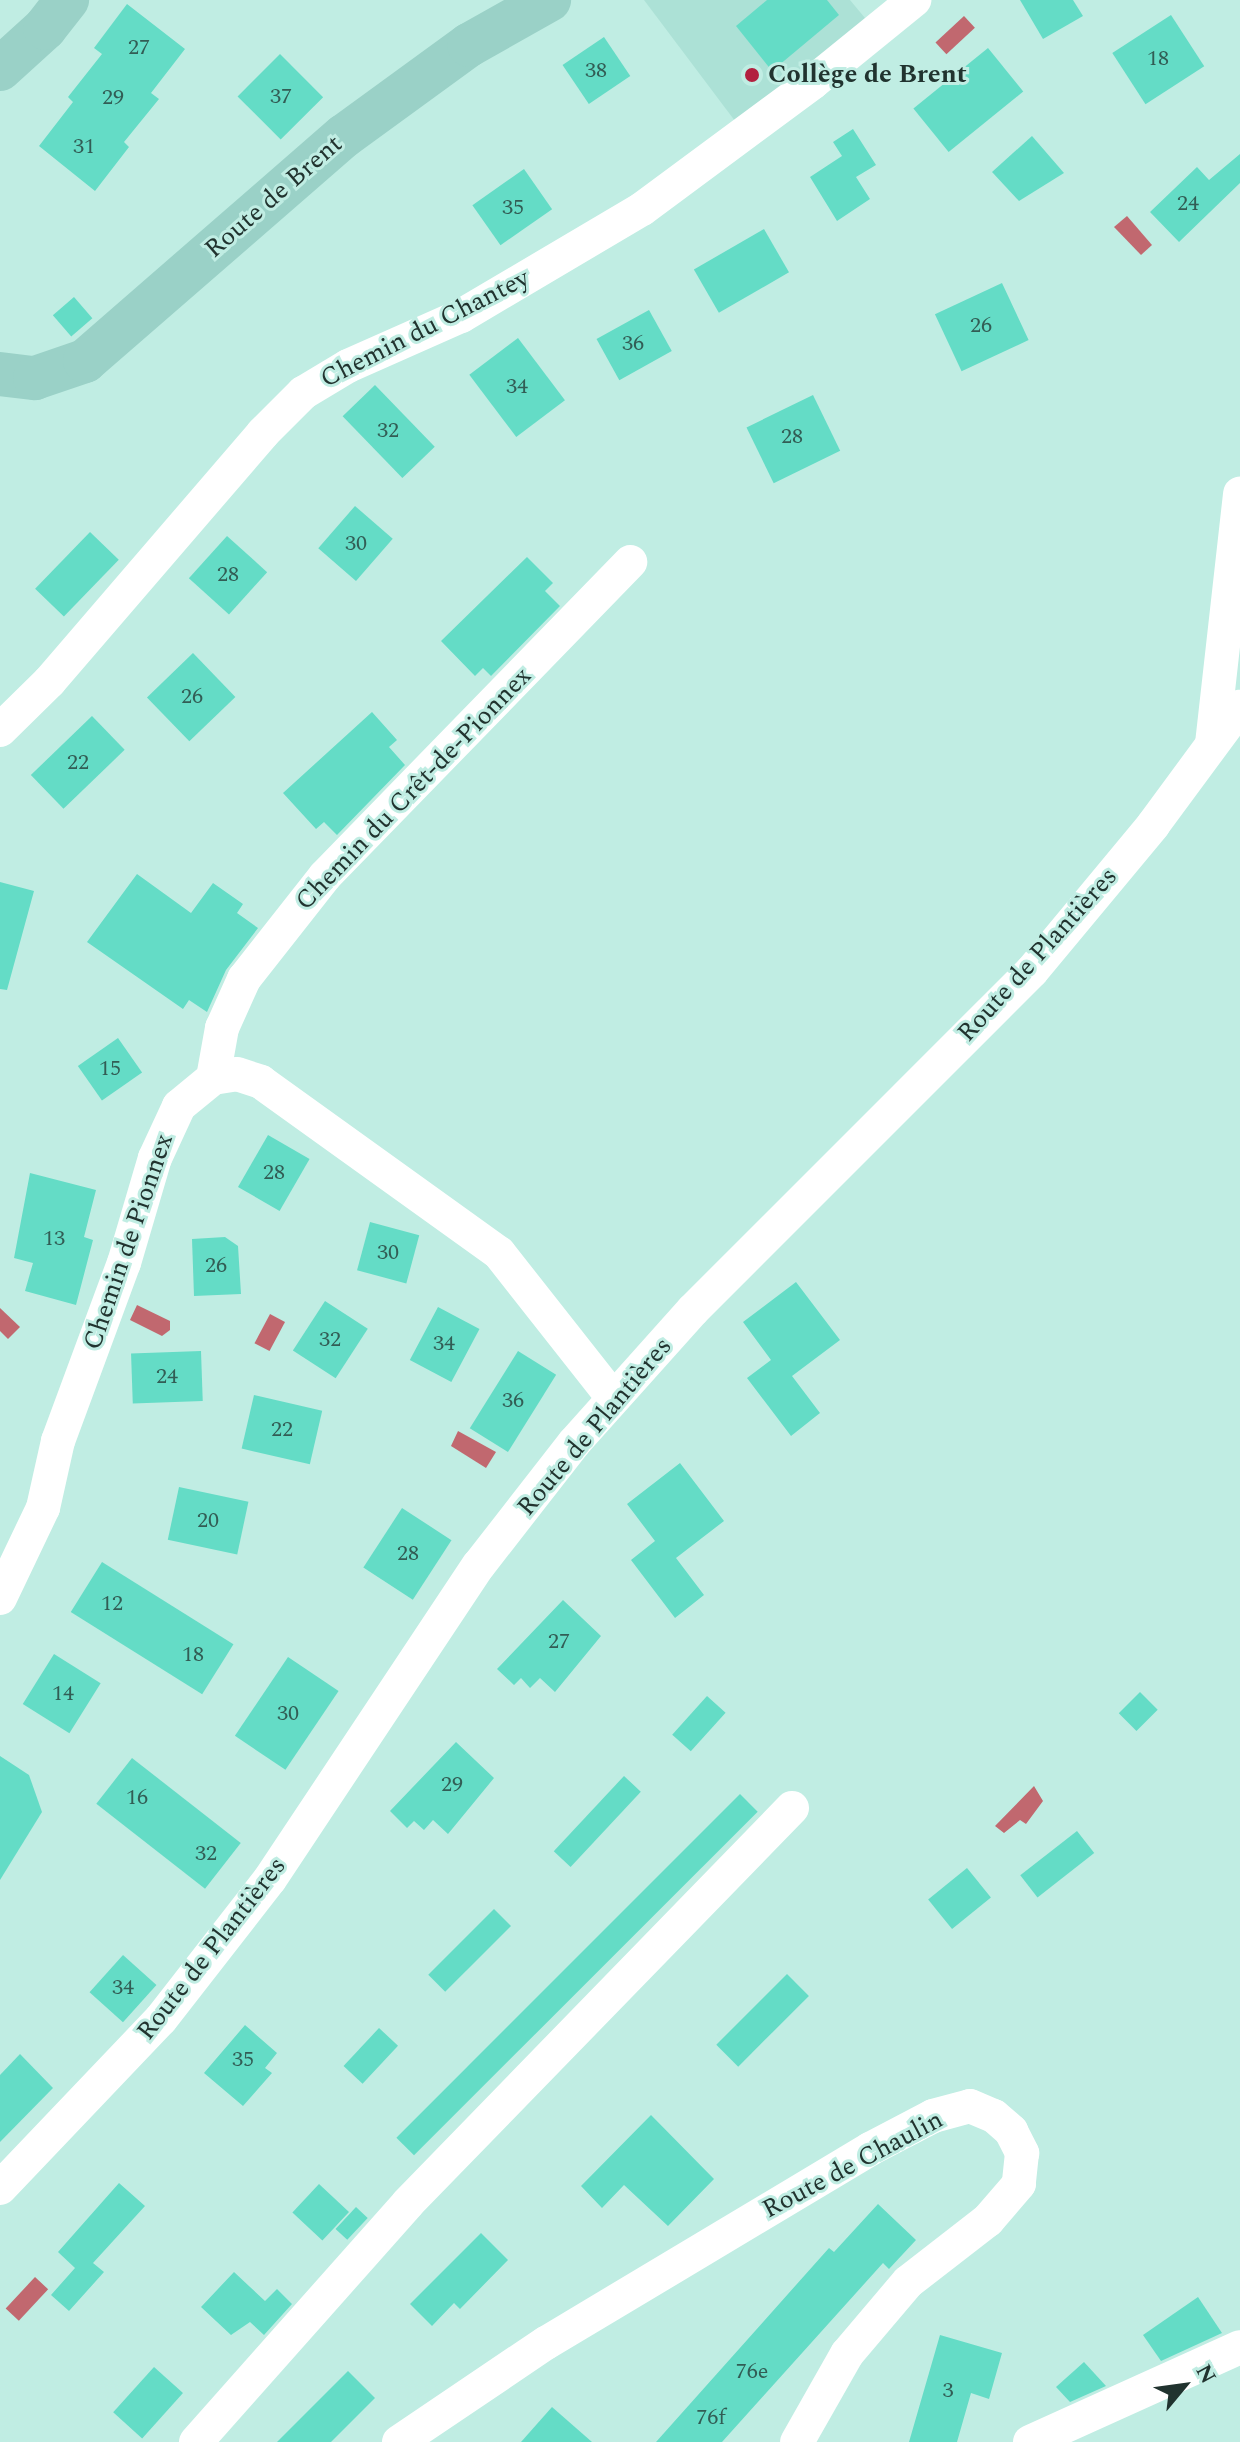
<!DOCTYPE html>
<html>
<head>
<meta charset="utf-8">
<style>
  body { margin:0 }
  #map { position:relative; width:1240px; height:2442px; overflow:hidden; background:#c0ede3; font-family:Spectral,serif }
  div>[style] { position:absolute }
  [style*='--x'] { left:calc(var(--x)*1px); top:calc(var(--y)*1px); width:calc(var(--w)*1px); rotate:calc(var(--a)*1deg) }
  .built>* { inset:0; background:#ace1d6 }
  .water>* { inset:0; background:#c1686f; transform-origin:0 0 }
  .building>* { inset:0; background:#64dcc6; transform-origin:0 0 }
  .minor>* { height:34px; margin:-17px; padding:0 17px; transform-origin:17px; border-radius:17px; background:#fff }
  .major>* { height:44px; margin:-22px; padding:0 22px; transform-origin:22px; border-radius:22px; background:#9ad1c7 }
  .dots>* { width:22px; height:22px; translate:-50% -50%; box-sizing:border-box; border:4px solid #c0ede3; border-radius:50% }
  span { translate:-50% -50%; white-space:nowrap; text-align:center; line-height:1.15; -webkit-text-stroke:6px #c0ede3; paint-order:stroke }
  .number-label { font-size:22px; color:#325d55 }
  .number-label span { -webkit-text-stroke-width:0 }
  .poi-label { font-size:26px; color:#21332f; font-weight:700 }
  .left { translate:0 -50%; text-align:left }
  .street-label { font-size:26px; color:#21332f }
  .north { position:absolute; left:1144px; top:2346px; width:80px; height:80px; -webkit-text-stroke:6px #c0ede3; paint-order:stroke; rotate:61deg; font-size:22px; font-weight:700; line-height:32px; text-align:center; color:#21332f }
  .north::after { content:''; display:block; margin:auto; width:28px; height:36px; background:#21332f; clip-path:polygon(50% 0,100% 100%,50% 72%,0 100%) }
</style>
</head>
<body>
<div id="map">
  <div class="built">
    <div style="clip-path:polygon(644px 0,850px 0,870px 24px,738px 125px)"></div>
  </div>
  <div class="water">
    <div style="left:964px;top:16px;width:16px;height:39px;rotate:47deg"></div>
    <div style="clip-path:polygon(1127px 216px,1152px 245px,1141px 255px,1114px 227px)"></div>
    <div style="clip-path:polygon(137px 1305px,170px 1321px,170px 1330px,162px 1336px,130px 1320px)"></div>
    <div style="clip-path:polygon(0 1308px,20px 1327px,8px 1339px,0 1331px)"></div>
    <div style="left:270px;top:1314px;width:17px;height:33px;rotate:28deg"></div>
    <div style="clip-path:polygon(458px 1431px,496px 1452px,486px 1468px,451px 1446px)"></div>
    <div style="clip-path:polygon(1034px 1786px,1043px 1801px,1026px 1824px,1020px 1820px,1004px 1833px,995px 1826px)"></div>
    <div style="left:35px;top:2277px;width:18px;height:43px;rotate:43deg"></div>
  </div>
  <div class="building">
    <div style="clip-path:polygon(767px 0,827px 0,839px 15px,772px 71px,736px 26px)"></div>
    <div style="clip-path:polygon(1020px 0,1073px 0,1083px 16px,1043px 39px)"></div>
    <div style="clip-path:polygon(127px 4px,185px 49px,151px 93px,159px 99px,124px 142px,129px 147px,95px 191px,39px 146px,73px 102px,68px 97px,102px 54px,94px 48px)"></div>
    <div style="left:1171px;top:15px;width:61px;height:70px;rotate:57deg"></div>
    <div style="left:604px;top:37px;width:47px;height:50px;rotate:56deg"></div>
    <div style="left:988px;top:48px;width:56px;height:96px;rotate:51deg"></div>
    <div style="left:280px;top:54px;width:61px;height:60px;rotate:45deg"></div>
    <div style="clip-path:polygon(853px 129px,876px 165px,856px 177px,870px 199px,837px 221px,810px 177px,842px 156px,833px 142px)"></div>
    <div style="clip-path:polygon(1032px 136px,1064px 173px,1019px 201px,992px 172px)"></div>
    <div style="clip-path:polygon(1240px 154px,1240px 183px,1179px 242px,1150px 212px,1197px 167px,1209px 180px)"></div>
    <div style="left:524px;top:169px;width:49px;height:63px;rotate:55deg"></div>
    <div style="left:764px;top:229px;width:50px;height:81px;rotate:60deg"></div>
    <div style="left:1002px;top:283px;width:63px;height:74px;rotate:65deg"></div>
    <div style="left:74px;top:297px;width:28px;height:28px;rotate:49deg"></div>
    <div style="left:649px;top:310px;width:47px;height:60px;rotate:61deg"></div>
    <div style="left:518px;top:338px;width:78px;height:61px;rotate:53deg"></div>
    <div style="left:375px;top:385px;width:86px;height:45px;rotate:46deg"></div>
    <div style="left:813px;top:395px;width:62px;height:74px;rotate:64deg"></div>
    <div style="left:355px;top:506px;width:50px;height:56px;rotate:41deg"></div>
    <div style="left:90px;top:532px;width:40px;height:79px;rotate:44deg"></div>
    <div style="left:227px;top:536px;width:54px;height:57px;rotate:42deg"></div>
    <div style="clip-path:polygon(527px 557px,553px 583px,545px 591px,560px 606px,491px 676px,483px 668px,475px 676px,441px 641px)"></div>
    <div style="left:193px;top:653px;width:61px;height:64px;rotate:46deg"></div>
    <div style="clip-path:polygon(372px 712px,397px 740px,389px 747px,405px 765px,337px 835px,324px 822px,316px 829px,283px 793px)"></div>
    <div style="left:92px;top:716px;width:47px;height:85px;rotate:46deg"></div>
    <div style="clip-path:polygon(137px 874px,191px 913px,213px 883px,243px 904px,237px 913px,258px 928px,226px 970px,207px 1012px,189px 1000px,183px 1009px,87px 942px)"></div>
    <div style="clip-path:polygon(0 882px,34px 891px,7px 990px,0 989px)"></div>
    <div style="left:118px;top:1038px;width:42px;height:49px;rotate:55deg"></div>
    <div style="left:268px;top:1135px;width:48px;height:60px;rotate:30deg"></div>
    <div style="clip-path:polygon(30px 1173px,96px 1190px,84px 1237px,93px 1240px,76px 1305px,25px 1291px,33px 1263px,14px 1258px)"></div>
    <div style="left:370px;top:1222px;width:51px;height:50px;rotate:15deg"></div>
    <div style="clip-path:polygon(225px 1237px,238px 1246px,241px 1294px,194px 1296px,192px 1239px)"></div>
    <div style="clip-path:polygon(796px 1282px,840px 1340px,792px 1376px,820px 1413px,791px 1436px,747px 1378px,771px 1360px,743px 1322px)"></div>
    <div style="left:325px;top:1301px;width:51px;height:59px;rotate:33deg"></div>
    <div style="left:438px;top:1307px;width:47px;height:60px;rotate:28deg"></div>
    <div style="left:201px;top:1351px;width:50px;height:70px;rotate:88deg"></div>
    <div style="left:518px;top:1351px;width:45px;height:91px;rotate:32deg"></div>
    <div style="left:254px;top:1395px;width:70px;height:55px;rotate:13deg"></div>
    <div style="clip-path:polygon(680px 1463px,724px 1521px,676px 1558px,704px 1595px,675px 1618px,631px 1560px,655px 1541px,627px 1504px)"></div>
    <div style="left:179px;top:1487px;width:71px;height:54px;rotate:12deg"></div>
    <div style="left:402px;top:1508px;width:59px;height:71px;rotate:33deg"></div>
    <div style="left:102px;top:1562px;width:155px;height:59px;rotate:32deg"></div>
    <div style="clip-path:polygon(563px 1600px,601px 1636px,555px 1692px,540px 1678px,530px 1688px,521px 1678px,514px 1685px,497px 1669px)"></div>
    <div style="left:54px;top:1654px;width:55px;height:59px;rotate:32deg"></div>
    <div style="left:288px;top:1657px;width:61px;height:95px;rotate:34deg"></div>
    <div style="left:1140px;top:1692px;width:25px;height:30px;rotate:45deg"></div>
    <div style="left:707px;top:1696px;width:25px;height:52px;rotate:42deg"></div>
    <div style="clip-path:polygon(456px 1742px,494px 1778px,448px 1834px,433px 1820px,424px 1830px,414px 1821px,407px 1828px,390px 1811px)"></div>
    <div style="clip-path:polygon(0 1756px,29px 1775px,42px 1812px,0 1880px)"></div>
    <div style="left:132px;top:1758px;width:138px;height:58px;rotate:38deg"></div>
    <div style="left:624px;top:1776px;width:23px;height:103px;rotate:43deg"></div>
    <div style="left:740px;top:1794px;width:25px;height:486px;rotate:45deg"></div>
    <div style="left:1077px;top:1831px;width:28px;height:72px;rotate:52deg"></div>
    <div style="left:967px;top:1868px;width:38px;height:50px;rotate:51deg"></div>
    <div style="left:494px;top:1909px;width:24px;height:93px;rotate:45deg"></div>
    <div style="left:123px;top:1955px;width:45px;height:50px;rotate:42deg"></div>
    <div style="left:787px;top:1974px;width:31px;height:100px;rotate:45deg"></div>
    <div style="clip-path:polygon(245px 2025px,277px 2053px,265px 2068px,272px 2073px,243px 2106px,204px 2073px)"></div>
    <div style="left:379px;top:2028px;width:26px;height:52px;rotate:43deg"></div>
    <div style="clip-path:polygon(20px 2054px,53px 2088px,0 2142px,0 2075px)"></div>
    <div style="clip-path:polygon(651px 2115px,714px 2179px,668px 2226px,624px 2185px,602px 2208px,581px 2186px)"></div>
    <div style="clip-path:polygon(119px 2183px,145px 2206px,93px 2263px,104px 2272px,69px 2311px,51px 2295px,75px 2268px,58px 2252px)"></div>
    <div style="left:319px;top:2184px;width:41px;height:39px;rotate:43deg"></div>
    <div style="clip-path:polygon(878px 2204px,916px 2240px,889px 2269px,883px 2263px,722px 2442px,656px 2442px,829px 2248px,834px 2252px)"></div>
    <div style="left:356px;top:2207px;width:16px;height:30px;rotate:43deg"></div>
    <div style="clip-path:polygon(481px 2233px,508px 2260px,460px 2309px,454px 2303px,432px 2326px,410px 2304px)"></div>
    <div style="clip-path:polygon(234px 2272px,265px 2301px,277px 2289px,292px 2304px,264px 2335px,250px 2322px,231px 2335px,201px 2307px)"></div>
    <div style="clip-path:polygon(1198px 2297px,1222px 2333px,1161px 2361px,1143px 2335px)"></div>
    <div style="clip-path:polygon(940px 2335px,1002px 2353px,989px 2399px,971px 2393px,957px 2442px,909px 2442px)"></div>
    <div style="clip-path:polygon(1084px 2362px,1106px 2386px,1070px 2402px,1056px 2387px)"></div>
    <div style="left:154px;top:2367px;width:39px;height:61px;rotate:42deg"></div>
    <div style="clip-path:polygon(348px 2371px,375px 2398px,331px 2442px,277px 2442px)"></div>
    <div style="clip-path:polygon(552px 2407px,592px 2442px,521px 2442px)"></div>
  </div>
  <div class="minor">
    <div style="--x:0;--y:730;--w:69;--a:-44.4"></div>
    <div style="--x:49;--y:682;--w:328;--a:-49.3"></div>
    <div style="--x:263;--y:433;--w:57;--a:-45"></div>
    <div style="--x:303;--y:393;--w:52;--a:-31"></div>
    <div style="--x:348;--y:366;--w:124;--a:-23.9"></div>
    <div style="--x:461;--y:316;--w:210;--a:-30.6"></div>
    <div style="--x:642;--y:209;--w:212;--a:-36.5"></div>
    <div style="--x:812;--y:83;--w:132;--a:-39.1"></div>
    <div style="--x:1212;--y:744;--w:252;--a:-83.6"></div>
    <div style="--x:213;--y:1078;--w:51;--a:-79.8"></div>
    <div style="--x:222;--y:1028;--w:54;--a:-65.8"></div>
    <div style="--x:244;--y:979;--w:131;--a:-51.8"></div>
    <div style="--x:325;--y:876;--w:438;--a:-45.8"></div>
    <div style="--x:0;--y:1598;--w:100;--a:-64.5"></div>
    <div style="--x:43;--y:1508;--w:69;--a:-77.4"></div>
    <div style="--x:58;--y:1441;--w:190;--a:-69.7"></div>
    <div style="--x:124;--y:1263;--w:109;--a:-73.6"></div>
    <div style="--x:155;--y:1158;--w:57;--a:-65.2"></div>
    <div style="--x:179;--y:1106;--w:44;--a:-39.5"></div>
    <div style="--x:213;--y:1078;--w:24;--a:-9"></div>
    <div style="--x:237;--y:1074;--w:25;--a:18"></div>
    <div style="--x:261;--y:1082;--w:293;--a:35.7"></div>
    <div style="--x:499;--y:1253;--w:184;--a:51.8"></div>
    <div style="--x:0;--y:2188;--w:233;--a:-46.4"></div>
    <div style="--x:161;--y:2019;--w:177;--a:-52.1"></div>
    <div style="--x:270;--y:1879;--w:377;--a:-56.4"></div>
    <div style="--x:479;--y:1565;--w:155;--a:-52.1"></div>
    <div style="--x:574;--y:1443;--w:178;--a:-48.2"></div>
    <div style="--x:693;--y:1310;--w:479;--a:-45"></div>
    <div style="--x:1032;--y:971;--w:190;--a:-50.3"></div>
    <div style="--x:1153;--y:825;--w:147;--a:-53.6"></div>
    <div style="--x:196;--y:2442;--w:319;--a:-48.4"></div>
    <div style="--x:408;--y:2203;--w:551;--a:-45.81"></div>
    <div style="--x:399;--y:2442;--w:177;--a:-34"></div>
    <div style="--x:546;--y:2343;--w:378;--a:-30.9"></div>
    <div style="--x:870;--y:2149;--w:71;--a:-27.6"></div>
    <div style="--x:933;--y:2116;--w:38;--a:-15"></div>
    <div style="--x:970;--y:2106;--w:26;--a:23"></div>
    <div style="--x:994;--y:2116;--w:23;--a:41"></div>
    <div style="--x:1011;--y:2131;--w:25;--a:63"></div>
    <div style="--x:1022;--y:2153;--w:31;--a:96"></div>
    <div style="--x:1019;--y:2184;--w:48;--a:130.7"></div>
    <div style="--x:988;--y:2220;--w:101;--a:142.2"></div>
    <div style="--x:908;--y:2282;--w:94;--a:130.3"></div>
    <div style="--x:847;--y:2354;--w:101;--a:119.6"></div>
    <div style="--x:1030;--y:2442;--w:230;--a:-24.3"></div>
  </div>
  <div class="major">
    <div style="--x:0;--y:69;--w:61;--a:-42.3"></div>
    <div style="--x:45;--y:28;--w:36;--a:-52"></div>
    <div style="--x:0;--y:374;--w:35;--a:7"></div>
    <div style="--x:35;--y:378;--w:53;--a:-18.8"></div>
    <div style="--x:85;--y:361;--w:343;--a:-41"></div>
    <div style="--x:344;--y:136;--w:155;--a:-36.1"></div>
    <div style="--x:469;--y:45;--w:92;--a:-29.4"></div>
  </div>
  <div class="dots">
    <div style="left:752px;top:75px;background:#b2203f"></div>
  </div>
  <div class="number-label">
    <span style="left:139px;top:48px">27</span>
    <span style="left:1158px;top:59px">18</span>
    <span style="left:596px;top:71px">38</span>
    <span style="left:281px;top:97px">37</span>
    <span style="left:113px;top:98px">29</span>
    <span style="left:84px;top:147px">31</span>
    <span style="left:1188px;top:204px">24</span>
    <span style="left:513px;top:208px">35</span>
    <span style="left:981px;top:326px">26</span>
    <span style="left:633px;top:344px">36</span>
    <span style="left:517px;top:387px">34</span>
    <span style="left:388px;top:431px">32</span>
    <span style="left:792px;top:437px">28</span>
    <span style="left:356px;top:544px">30</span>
    <span style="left:228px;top:575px">28</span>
    <span style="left:192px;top:697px">26</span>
    <span style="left:78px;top:763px">22</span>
    <span style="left:110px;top:1069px">15</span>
    <span style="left:274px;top:1173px">28</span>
    <span style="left:54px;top:1239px">13</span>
    <span style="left:388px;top:1253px">30</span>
    <span style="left:216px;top:1266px">26</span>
    <span style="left:330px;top:1340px">32</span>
    <span style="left:444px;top:1344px">34</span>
    <span style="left:167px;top:1377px">24</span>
    <span style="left:513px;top:1401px">36</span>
    <span style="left:282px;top:1430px">22</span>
    <span style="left:208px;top:1521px">20</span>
    <span style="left:408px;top:1554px">28</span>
    <span style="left:112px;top:1604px">12</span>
    <span style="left:559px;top:1642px">27</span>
    <span style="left:193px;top:1655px">18</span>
    <span style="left:63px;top:1694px">14</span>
    <span style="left:288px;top:1714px">30</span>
    <span style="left:452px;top:1785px">29</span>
    <span style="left:137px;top:1798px">16</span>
    <span style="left:206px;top:1854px">32</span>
    <span style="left:123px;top:1988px">34</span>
    <span style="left:243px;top:2060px">35</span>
    <span style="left:752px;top:2372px">76e</span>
    <span style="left:948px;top:2391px">3</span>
    <span style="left:711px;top:2418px">76f</span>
  </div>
  <div class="poi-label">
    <span class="left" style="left:768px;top:75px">Collège de Brent</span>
  </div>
  <div class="street-label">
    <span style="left:274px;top:197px;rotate:-41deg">Route de Brent</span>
    <span style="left:425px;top:329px;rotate:-27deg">Chemin du Chantey</span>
    <span style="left:414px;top:789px;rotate:-46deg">Chemin du Crêt-de-Pionnex</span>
    <span style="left:1038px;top:955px;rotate:-48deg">Route de Plantières</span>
    <span style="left:129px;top:1242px;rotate:-71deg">Chemin de Pionnex</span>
    <span style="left:595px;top:1427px;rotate:-50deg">Route de Plantières</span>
    <span style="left:212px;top:1949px;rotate:-52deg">Route de Plantières</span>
    <span style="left:853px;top:2165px;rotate:-28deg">Route de Chaulin</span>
  </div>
  <div class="north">N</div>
</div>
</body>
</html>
